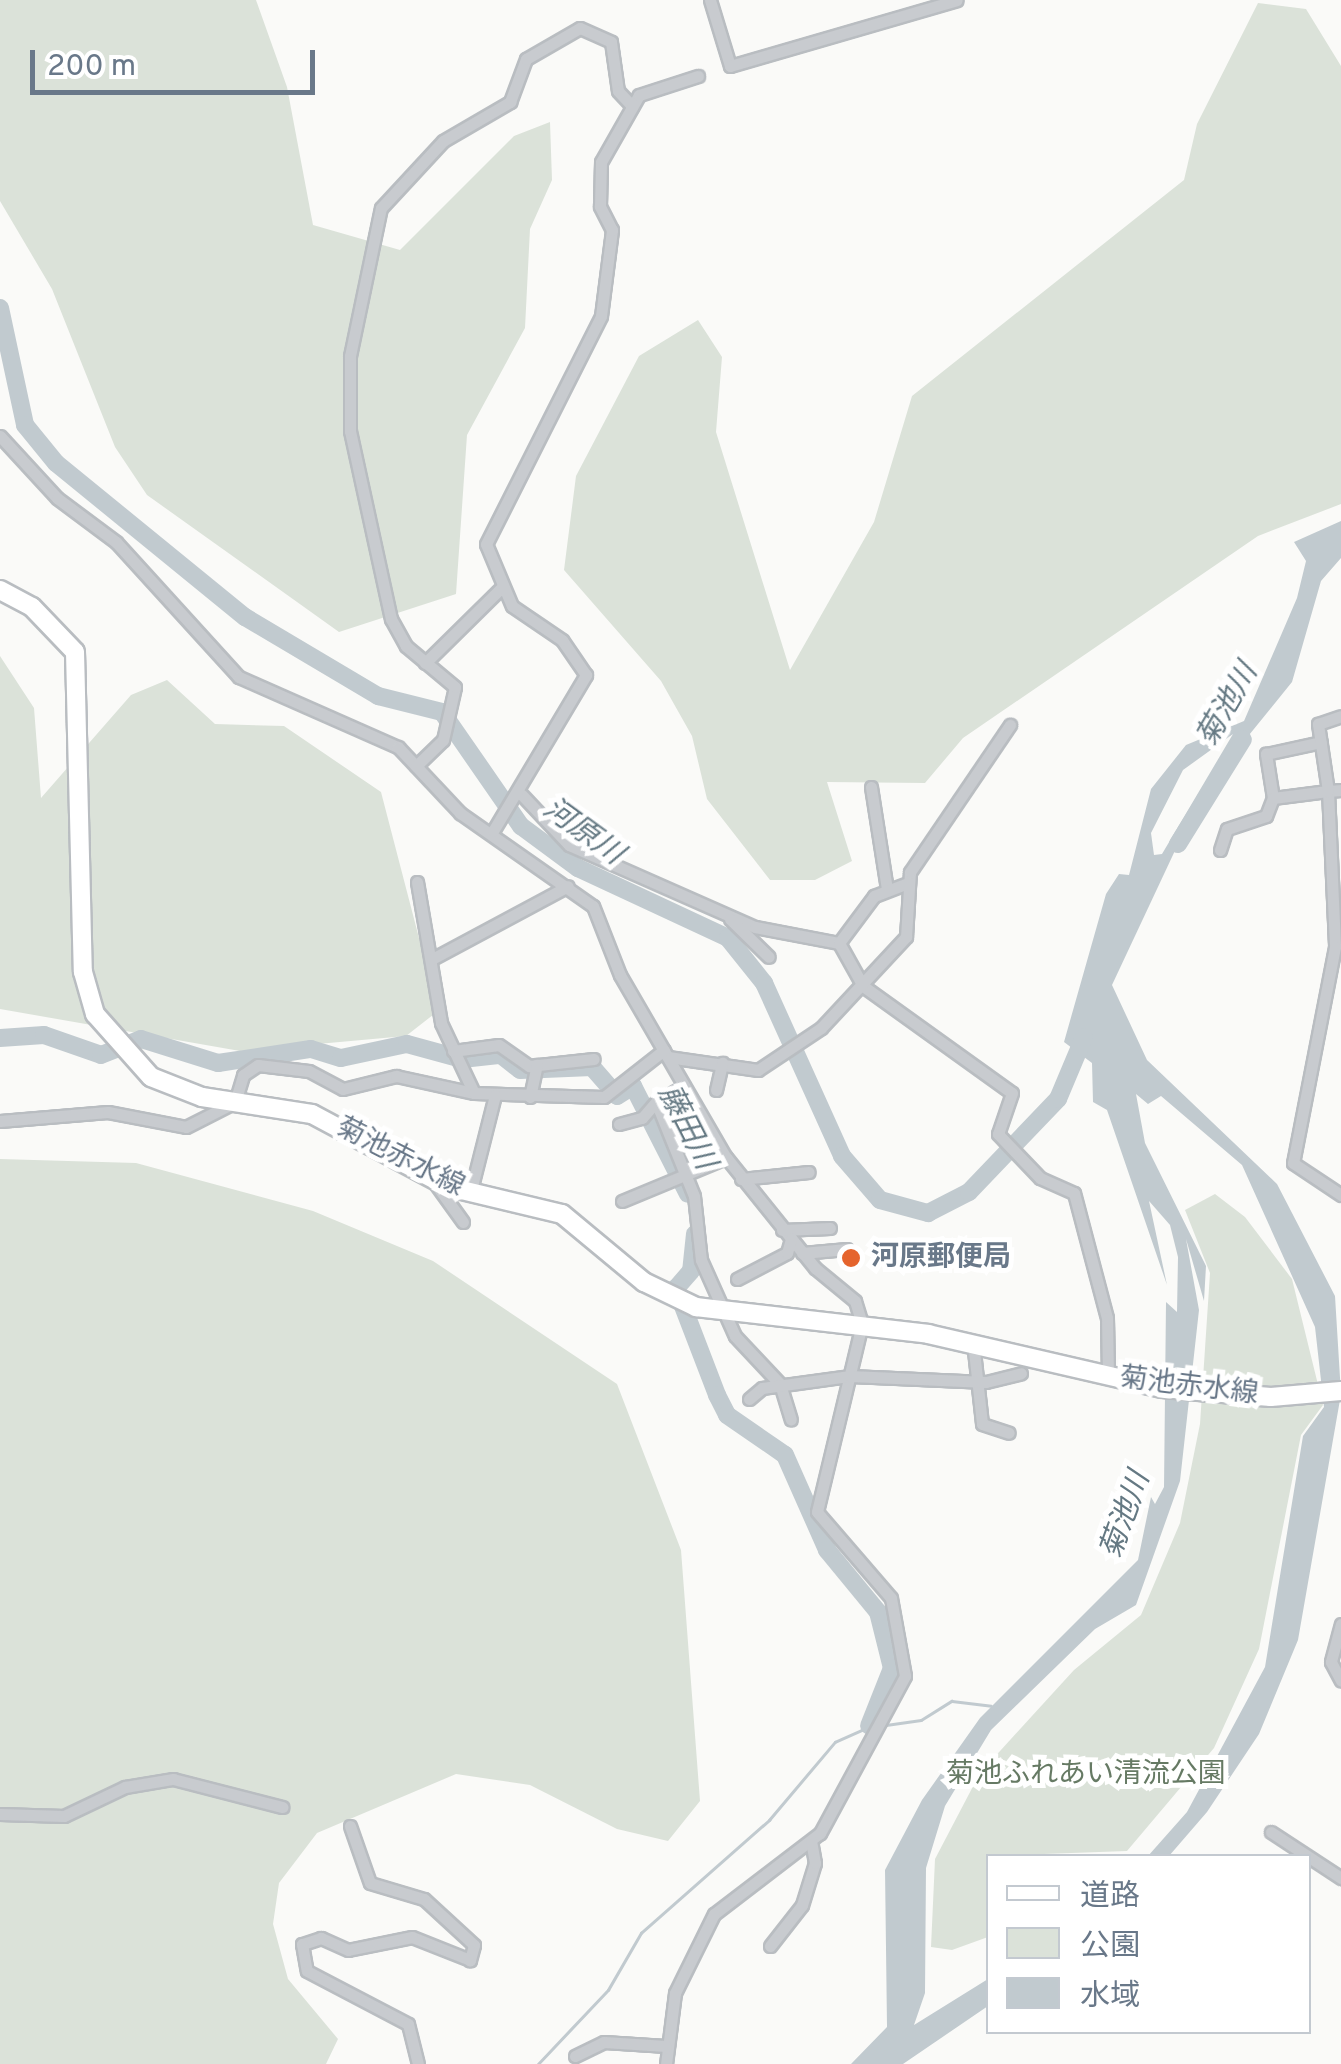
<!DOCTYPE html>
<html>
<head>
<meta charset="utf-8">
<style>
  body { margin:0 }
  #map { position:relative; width:1341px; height:2064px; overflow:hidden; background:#fafaf8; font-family:Overpass,"Noto Sans JP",sans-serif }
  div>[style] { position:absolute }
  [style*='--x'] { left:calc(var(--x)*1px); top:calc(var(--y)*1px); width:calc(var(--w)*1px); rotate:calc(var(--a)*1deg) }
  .green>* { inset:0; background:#dbe2d9 }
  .water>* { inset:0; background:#c1cacf }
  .stream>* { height:2.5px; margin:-1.25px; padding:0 1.25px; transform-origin:1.25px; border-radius:1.25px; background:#c1cacf }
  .river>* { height:18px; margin:-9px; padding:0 9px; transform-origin:9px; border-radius:9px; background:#c1cacf }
  .roads { filter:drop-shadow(2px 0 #b9bdc1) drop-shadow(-2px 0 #b9bdc1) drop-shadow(0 2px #b9bdc1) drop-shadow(0 -2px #b9bdc1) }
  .minor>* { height:11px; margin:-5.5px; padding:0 5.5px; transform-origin:5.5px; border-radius:5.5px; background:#c8cbcf }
  .primary>* { height:18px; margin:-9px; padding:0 9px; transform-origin:9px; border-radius:9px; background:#fff }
  .dots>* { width:28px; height:28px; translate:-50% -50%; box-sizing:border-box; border:5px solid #fff; border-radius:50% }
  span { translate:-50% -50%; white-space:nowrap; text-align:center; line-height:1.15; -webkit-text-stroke:10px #fff; paint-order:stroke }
  .street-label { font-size:28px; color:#697889 }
  .poi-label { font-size:28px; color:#697889; font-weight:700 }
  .left { translate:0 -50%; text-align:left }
  .park-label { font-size:28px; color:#667a64 }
  .water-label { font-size:30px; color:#657983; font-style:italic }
  .legend { position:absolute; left:986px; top:1854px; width:325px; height:180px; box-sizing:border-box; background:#fff; border:2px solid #c3c9d0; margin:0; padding:12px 18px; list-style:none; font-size:30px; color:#697889 }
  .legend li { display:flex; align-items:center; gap:20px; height:50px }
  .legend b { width:50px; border:2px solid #c3c9d0 }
  .scale { position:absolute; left:30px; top:50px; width:285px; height:45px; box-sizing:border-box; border:5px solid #697889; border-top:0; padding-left:12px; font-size:30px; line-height:35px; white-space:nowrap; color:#697889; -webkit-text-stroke:8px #fff; paint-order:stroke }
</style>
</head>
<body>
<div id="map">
  <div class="green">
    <div style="clip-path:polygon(0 0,256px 0,287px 87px,313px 225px,400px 250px,514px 136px,550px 122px,552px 180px,530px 229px,525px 328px,467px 435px,456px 594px,339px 632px,147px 495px,115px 447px,52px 289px,0 201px)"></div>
    <div style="clip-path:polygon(1258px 3px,1306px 9px,1341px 66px,1341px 504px,1258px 536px,963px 738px,925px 783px,827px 782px,852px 861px,815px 880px,770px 880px,707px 799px,692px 736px,661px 681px,564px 570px,576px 476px,639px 356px,698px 320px,722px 357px,716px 432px,790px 670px,874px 522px,912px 396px,1184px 180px,1197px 124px)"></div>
    <div style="clip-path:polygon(0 656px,34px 708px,41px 798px,131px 695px,167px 680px,215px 724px,284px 726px,381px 792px,438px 1011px,406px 1036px,240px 1051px,0 1009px)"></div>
    <div style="clip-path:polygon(0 1159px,136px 1163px,313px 1211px,433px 1261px,617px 1384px,681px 1550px,700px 1801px,668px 1841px,617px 1829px,530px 1785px,456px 1774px,317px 1833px,279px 1883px,273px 1924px,288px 1979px,338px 2039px,326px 2064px,0 2064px)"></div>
    <div style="clip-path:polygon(1215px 1194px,1245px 1217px,1292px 1279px,1323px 1405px,1301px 1435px,1259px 1649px,1214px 1748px,1127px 1851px,988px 1856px,988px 1937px,952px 1950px,931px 1947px,935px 1859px,980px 1773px,1074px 1670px,1141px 1615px,1180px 1523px,1200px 1424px,1210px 1273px,1185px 1210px)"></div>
  </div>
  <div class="water">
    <div style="clip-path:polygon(evenodd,1341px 521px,1341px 558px,1321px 581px,1292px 682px,1202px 793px,1112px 985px,1147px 1060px,1277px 1184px,1335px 1296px,1341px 1394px,1298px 1640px,1259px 1734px,1207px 1812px,1169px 1856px,1148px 1856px,1187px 1812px,1265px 1667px,1303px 1436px,1324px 1407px,1315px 1327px,1242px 1165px,1161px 1096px,1148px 1104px,1136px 1094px,1145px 1143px,1206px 1266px,1204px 1301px,1186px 1239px,1199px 1310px,1180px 1481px,1136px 1605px,1095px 1629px,991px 1730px,945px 1806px,926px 1868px,925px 1993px,914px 2025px,988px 1979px,988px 2006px,903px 2064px,851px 2064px,887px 2027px,885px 1870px,922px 1800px,980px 1718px,1138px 1560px,1151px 1497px,1155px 1504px,1164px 1487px,1166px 1302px,1177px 1312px,1178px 1257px,1170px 1225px,1149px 1201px,1167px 1285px,1107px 1110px,1093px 1102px,1092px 1063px,1064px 1042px,1106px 894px,1119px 874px,1129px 875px,1151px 789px,1186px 745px,1244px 721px,1297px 598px,1306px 561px,1294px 542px,1341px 521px,1233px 734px,1162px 854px,1154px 855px,1151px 833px,1183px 770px,1233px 734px)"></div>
  </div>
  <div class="stream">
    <div style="--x:886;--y:1725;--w:35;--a:-8"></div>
    <div style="--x:921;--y:1720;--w:36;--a:-32"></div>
    <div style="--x:952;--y:1701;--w:39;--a:7"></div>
    <div style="--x:538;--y:2064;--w:102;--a:-46.6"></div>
    <div style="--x:608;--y:1990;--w:66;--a:-59.9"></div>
    <div style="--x:641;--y:1933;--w:171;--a:-41.4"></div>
    <div style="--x:769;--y:1820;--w:102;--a:-49.8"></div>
    <div style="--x:835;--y:1742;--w:42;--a:-24.1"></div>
  </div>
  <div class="river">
    <div style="--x:0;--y:308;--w:120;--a:77.9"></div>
    <div style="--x:25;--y:425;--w:49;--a:50.8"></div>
    <div style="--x:56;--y:463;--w:244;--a:39.2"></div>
    <div style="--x:245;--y:617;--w:155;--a:30.7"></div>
    <div style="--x:378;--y:696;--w:66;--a:14"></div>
    <div style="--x:442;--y:712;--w:139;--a:55.3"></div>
    <div style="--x:521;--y:826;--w:71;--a:36.4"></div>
    <div style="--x:578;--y:868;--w:166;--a:25"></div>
    <div style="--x:728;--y:938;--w:58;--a:51.3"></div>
    <div style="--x:764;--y:983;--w:190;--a:65.7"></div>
    <div style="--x:842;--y:1156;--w:58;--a:49.2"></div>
    <div style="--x:880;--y:1200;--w:50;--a:15.2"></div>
    <div style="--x:928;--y:1213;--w:46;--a:-27.1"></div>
    <div style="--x:969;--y:1192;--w:129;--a:-46.3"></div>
    <div style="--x:1058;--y:1099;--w:67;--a:-67.2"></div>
    <div style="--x:1178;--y:844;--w:123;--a:-58.2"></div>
    <div style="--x:0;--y:1038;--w:44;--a:-3.9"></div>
    <div style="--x:44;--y:1035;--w:60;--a:19.3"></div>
    <div style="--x:101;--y:1055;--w:43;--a:-21.8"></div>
    <div style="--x:141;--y:1039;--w:81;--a:17.3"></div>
    <div style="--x:218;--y:1063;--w:94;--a:-8.6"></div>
    <div style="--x:311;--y:1049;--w:31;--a:17"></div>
    <div style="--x:341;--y:1058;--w:67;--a:-12"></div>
    <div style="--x:407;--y:1044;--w:57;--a:15.3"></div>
    <div style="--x:462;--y:1059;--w:39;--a:-6"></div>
    <div style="--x:501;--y:1055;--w:24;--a:38"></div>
    <div style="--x:520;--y:1070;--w:72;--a:-2.4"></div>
    <div style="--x:592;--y:1067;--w:38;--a:49"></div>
    <div style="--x:617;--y:1096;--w:19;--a:-32"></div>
    <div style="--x:633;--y:1086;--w:121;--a:63"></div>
    <div style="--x:695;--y:1234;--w:37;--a:96"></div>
    <div style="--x:691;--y:1271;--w:23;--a:131"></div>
    <div style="--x:676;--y:1288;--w:115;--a:69"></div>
    <div style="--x:717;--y:1395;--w:22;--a:63"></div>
    <div style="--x:727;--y:1415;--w:70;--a:34.6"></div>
    <div style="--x:785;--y:1455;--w:104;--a:66.1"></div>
    <div style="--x:827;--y:1550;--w:80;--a:50.6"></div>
    <div style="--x:878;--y:1612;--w:58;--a:76"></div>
    <div style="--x:892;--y:1668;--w:62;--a:111.6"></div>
  </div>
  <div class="roads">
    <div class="minor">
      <div style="--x:710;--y:0;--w:69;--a:73.1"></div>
      <div style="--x:730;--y:66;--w:236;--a:-16.2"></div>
      <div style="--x:0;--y:436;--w:84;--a:47.4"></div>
      <div style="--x:57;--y:498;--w:74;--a:36.7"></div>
      <div style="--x:116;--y:542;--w:183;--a:47.7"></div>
      <div style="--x:239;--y:677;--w:174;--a:23.8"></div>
      <div style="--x:398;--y:747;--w:91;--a:46.8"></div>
      <div style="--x:460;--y:813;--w:162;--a:35"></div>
      <div style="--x:593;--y:906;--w:74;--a:68.6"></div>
      <div style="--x:620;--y:975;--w:209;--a:59.9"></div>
      <div style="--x:725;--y:1156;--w:144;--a:51.2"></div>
      <div style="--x:815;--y:1268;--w:52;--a:39.5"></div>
      <div style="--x:855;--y:1301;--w:24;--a:73"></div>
      <div style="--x:862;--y:1324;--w:193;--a:103.5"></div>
      <div style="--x:817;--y:1512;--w:113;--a:49.3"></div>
      <div style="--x:891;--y:1598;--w:79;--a:79.8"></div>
      <div style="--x:905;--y:1676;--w:179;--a:118.4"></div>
      <div style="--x:820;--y:1833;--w:133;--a:142.6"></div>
      <div style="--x:714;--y:1914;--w:88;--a:116.3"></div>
      <div style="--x:675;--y:1993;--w:72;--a:97.2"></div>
      <div style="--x:425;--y:663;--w:107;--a:-44.6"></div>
      <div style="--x:416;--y:766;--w:37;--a:-44"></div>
      <div style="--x:443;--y:740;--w:54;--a:-77.2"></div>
      <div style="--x:455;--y:687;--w:64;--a:-140.1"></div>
      <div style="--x:406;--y:646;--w:31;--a:-119"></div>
      <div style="--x:391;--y:619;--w:192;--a:-102.3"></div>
      <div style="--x:350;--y:431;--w:75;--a:-90"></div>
      <div style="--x:350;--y:356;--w:151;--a:-78.2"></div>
      <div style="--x:381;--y:208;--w:91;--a:-47.2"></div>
      <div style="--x:443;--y:141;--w:78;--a:-30.2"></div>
      <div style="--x:510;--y:102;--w:46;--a:-69.6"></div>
      <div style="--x:526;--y:59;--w:62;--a:-29.9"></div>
      <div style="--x:580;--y:28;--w:34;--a:24"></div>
      <div style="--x:611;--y:42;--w:49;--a:81.9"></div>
      <div style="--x:618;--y:91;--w:21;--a:47"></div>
      <div style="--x:871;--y:787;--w:103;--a:81.1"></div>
      <div style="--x:1341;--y:790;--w:13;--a:176"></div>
      <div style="--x:1328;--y:791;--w:156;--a:87.4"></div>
      <div style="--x:1335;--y:947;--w:220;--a:101"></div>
      <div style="--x:1293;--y:1163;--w:58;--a:33.7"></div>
      <div style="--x:522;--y:795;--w:69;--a:46.8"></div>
      <div style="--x:569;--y:845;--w:203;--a:23.8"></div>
      <div style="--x:755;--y:927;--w:86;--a:10.8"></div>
      <div style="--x:839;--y:943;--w:49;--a:60.8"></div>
      <div style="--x:863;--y:986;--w:183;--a:35.7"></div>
      <div style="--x:1012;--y:1093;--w:43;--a:108.9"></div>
      <div style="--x:998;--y:1134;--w:61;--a:46.3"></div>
      <div style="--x:1040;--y:1178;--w:37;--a:24"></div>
      <div style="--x:1074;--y:1193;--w:129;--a:75.2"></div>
      <div style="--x:1107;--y:1318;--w:60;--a:89"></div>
      <div style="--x:1273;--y:798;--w:45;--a:-99"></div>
      <div style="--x:1266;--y:754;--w:56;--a:-12.3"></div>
      <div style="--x:493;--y:831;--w:182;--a:-59.2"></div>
      <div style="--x:586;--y:675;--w:42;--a:-124.4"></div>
      <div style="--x:562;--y:640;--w:60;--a:-145.8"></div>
      <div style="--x:512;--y:606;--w:67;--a:-112.8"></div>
      <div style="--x:486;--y:544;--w:255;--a:-63.2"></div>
      <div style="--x:601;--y:316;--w:87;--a:-82.7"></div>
      <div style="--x:612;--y:230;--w:27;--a:-117"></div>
      <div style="--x:600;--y:206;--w:44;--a:-88.7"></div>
      <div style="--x:601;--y:162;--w:77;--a:-60.4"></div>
      <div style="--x:639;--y:95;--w:62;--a:-17.9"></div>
      <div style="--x:1220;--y:850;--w:22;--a:-72"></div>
      <div style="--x:1227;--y:829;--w:41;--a:-18.4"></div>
      <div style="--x:1266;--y:816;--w:19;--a:-69"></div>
      <div style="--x:1273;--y:798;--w:55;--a:-7.3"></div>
      <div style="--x:1328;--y:791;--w:68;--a:-98.5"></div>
      <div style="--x:1318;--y:724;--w:24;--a:-19"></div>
      <div style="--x:417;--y:882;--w:143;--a:80.3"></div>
      <div style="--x:441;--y:1023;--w:77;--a:64.8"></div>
      <div style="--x:730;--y:919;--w:54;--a:44.3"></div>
      <div style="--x:839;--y:943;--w:59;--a:-53.3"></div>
      <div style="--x:874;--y:896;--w:36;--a:-21"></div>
      <div style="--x:432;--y:959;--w:154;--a:-28.2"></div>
      <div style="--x:453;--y:1051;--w:46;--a:-7.4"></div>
      <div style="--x:499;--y:1045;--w:37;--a:35"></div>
      <div style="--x:529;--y:1066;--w:65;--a:-6.1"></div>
      <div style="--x:668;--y:1057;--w:91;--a:8.2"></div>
      <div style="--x:758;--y:1070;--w:76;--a:-33.7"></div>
      <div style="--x:821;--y:1028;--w:125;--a:-47"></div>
      <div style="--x:906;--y:937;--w:65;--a:-86.5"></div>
      <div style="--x:910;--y:872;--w:178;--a:-55.8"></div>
      <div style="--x:684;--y:1086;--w:32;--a:150"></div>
      <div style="--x:656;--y:1102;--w:101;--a:68"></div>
      <div style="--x:694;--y:1196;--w:64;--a:83.8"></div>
      <div style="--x:701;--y:1260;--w:83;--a:65.9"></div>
      <div style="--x:735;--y:1336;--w:66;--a:46.8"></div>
      <div style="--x:780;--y:1384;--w:37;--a:73"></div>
      <div style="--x:716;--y:1090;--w:28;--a:-77"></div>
      <div style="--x:530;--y:1097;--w:33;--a:-78"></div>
      <div style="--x:0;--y:1121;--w:108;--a:-4.8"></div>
      <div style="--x:108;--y:1112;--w:79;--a:10.9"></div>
      <div style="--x:186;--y:1127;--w:55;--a:-27"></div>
      <div style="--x:235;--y:1102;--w:28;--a:-73"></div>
      <div style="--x:243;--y:1075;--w:18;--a:-34"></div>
      <div style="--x:258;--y:1065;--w:51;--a:6.7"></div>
      <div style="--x:309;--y:1071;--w:38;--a:28"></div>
      <div style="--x:343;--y:1089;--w:55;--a:-13.8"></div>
      <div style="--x:396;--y:1076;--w:80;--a:12.3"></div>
      <div style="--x:474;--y:1093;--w:130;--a:1.8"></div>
      <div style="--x:604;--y:1097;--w:76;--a:-38.1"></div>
      <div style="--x:619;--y:1124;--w:24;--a:-15"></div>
      <div style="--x:642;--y:1118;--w:21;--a:-49"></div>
      <div style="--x:432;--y:1179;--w:53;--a:54.2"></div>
      <div style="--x:741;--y:1179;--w:68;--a:-5.9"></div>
      <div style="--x:470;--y:1194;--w:102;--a:-75.8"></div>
      <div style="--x:622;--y:1201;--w:113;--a:-22.5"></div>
      <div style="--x:782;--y:1230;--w:48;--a:-2.4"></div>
      <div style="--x:802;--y:1253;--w:45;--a:-5.1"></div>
      <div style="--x:737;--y:1279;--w:56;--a:-27.5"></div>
      <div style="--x:787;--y:1253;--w:15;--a:-74"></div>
      <div style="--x:973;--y:1342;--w:82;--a:83.7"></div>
      <div style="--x:982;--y:1424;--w:28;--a:18"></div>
      <div style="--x:749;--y:1399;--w:17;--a:-40"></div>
      <div style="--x:762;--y:1388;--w:89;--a:-7.8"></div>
      <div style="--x:850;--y:1376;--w:136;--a:2.5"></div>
      <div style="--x:986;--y:1382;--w:36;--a:-14"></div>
      <div style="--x:1341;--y:1624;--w:39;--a:105"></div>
      <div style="--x:1331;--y:1662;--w:21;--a:62"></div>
      <div style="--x:0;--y:1814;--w:64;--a:1.8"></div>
      <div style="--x:64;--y:1816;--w:68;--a:-25.4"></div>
      <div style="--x:125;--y:1787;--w:49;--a:-9.5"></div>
      <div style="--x:173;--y:1779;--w:113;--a:14.4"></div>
      <div style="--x:350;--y:1826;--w:60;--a:70.7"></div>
      <div style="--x:370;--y:1883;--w:56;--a:16.5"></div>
      <div style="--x:424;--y:1899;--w:68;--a:42.6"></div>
      <div style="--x:474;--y:1945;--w:16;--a:105"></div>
      <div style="--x:470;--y:1960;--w:62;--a:-158.4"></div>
      <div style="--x:412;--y:1937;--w:65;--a:168.5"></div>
      <div style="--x:348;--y:1950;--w:30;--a:-156"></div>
      <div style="--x:321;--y:1938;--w:20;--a:162"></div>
      <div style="--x:302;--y:1944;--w:27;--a:80"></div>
      <div style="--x:307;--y:1971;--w:114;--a:27.7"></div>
      <div style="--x:408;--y:2024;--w:41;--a:76"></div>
      <div style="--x:1271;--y:1832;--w:84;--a:33.3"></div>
      <div style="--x:770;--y:1946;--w:52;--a:-52"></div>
      <div style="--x:802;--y:1905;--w:44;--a:-72.8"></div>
      <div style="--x:815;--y:1863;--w:22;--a:-100"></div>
      <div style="--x:575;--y:2056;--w:32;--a:-26"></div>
      <div style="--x:604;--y:2042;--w:62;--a:3.7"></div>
    </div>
    <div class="primary">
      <div style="--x:0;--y:590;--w:36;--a:28"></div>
      <div style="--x:32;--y:607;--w:62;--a:46.3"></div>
      <div style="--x:75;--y:652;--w:320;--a:88.6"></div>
      <div style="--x:83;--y:972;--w:44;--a:74.1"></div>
      <div style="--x:95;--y:1014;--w:84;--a:48.4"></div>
      <div style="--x:151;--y:1077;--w:55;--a:21.4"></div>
      <div style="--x:202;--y:1097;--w:111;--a:8.8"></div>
      <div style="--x:312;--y:1114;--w:155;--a:28.1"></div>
      <div style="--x:449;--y:1187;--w:116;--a:13.4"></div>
      <div style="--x:562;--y:1214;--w:107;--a:39.7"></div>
      <div style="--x:644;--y:1282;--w:58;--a:25.7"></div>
      <div style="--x:696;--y:1307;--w:234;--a:6.6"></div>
      <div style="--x:928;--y:1334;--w:240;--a:13"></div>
      <div style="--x:1162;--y:1388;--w:109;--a:4.7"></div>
      <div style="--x:1271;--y:1397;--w:70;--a:-4.9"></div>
    </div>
  </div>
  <div class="dots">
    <div style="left:851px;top:1258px;background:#e5642d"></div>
  </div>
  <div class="street-label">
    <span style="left:400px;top:1158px;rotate:27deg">菊池赤水線</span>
    <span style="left:1189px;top:1387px;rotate:7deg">菊池赤水線</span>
  </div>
  <div class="poi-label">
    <span class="left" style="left:871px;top:1258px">河原郵便局</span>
  </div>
  <div class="park-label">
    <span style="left:1086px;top:1775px">菊池ふれあい清流公園</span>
  </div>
  <div class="water-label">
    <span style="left:1229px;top:706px;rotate:-60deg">菊池川</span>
    <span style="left:582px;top:833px;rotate:36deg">河原川</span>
    <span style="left:685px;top:1128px;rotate:63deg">藤田川</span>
    <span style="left:1127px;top:1516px;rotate:-70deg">菊池川</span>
  </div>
  <ul class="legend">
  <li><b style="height:12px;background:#fff"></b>道路</li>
  <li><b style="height:28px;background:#dbe2d9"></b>公園</li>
  <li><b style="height:28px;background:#c1cacf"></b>水域</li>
  </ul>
  <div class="scale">200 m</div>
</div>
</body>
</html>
